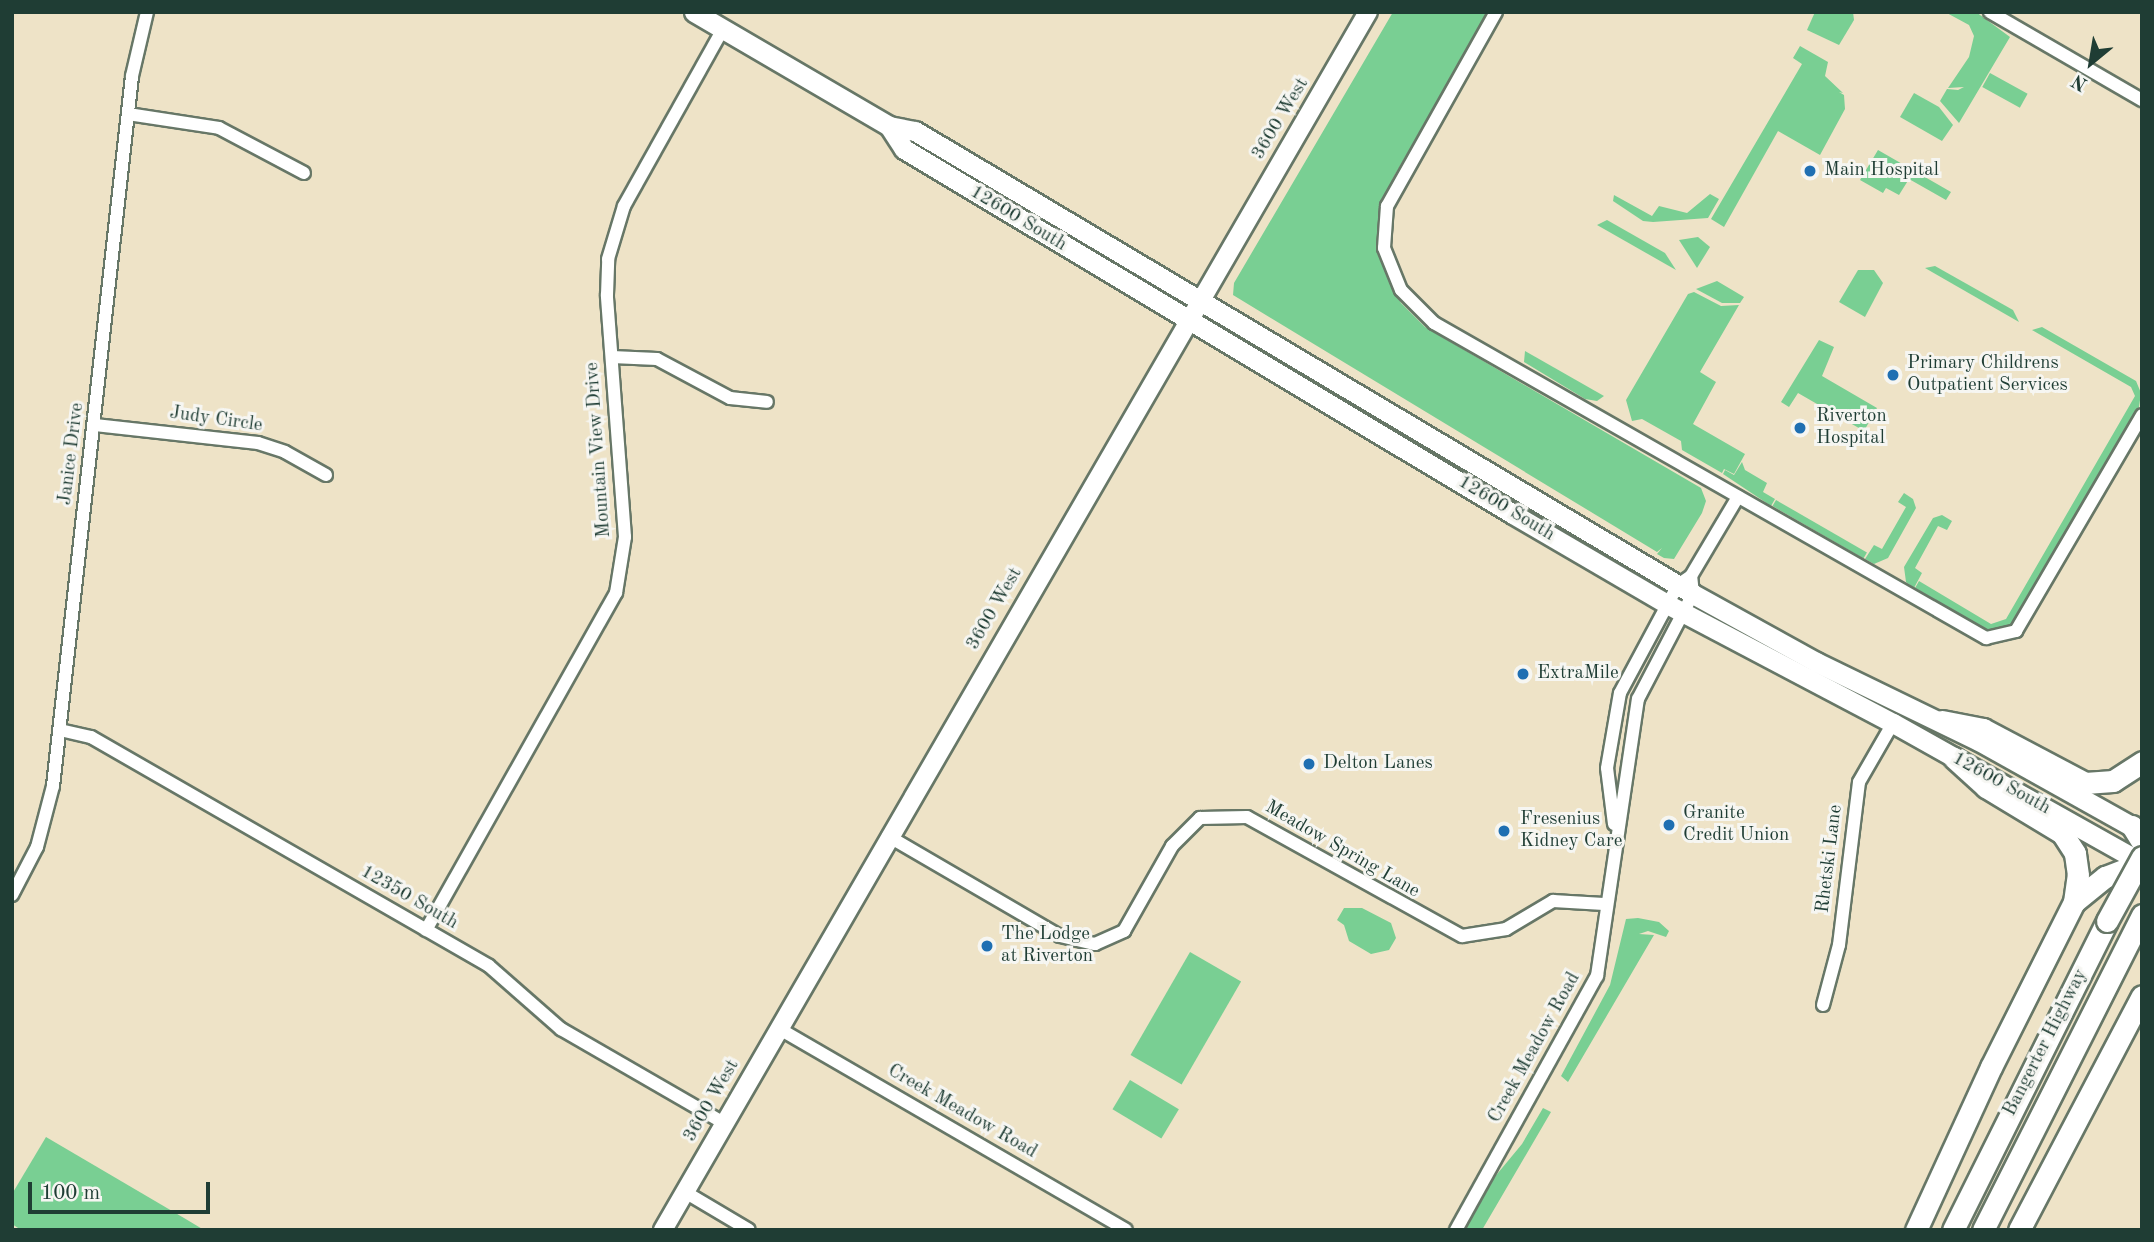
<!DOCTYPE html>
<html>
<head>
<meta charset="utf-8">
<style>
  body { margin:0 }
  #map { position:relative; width:2154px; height:1242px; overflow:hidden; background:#eee3c7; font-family:"Old Standard TT",serif }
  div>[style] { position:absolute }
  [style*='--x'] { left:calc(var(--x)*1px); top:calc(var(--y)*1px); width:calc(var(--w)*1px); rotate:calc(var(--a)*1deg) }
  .green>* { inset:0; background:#79cf93; transform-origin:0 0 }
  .roads { filter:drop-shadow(2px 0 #677767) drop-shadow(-2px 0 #677767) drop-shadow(0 2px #677767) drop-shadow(0 -2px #677767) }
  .street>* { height:12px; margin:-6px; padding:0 6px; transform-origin:6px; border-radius:6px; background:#fff }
  .secondary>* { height:18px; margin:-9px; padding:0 9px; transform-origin:9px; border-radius:9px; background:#fff }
  .primary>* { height:19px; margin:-9.5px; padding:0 9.5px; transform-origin:9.5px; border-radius:9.5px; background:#fff }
  .highway>* { height:21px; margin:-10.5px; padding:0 10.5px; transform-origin:10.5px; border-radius:10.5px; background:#fff }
  .bridges { filter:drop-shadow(2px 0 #677767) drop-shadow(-2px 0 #677767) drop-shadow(0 2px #677767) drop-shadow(0 -2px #677767) }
  .highway-bridge>* { height:21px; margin:-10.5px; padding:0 10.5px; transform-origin:10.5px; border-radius:10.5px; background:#fff }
  .dots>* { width:19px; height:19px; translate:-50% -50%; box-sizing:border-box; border:4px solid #f6f6f2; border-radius:50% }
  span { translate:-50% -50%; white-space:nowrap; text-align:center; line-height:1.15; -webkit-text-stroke:6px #f6f6f2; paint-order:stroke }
  .street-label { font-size:19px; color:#1f3d34 }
  .poi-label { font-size:19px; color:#1f3d34 }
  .left { translate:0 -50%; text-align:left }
  .frame { position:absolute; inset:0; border:14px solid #1f3d34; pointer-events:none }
  .north { position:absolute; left:2056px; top:28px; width:70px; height:70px; -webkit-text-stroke:5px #f6f6f2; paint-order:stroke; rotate:210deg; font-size:19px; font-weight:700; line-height:28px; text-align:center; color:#1f3d34 }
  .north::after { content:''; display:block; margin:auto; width:24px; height:32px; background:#1f3d34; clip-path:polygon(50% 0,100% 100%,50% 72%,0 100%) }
  .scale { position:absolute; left:28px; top:1182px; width:182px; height:32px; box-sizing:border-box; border:4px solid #1f3d34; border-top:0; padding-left:9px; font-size:21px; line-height:24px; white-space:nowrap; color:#1f3d34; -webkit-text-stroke:5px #f6f6f2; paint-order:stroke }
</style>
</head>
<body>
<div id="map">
  <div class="green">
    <div style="clip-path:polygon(1393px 12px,1489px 12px,1393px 178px,1380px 212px,1384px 269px,1401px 303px,1425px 327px,1701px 488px,1706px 501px,1702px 513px,1674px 559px,1664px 558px,1657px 554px,1662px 548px,1657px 552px,1233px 295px,1234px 283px)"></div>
    <div style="clip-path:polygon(1815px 12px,1853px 12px,1854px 20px,1839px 45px,1807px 30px)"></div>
    <div style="clip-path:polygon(1945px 12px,1976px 12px,2010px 37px,1959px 123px,1940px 101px,1947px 89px,1958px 90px,1964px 87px,1948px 88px,1969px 57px,1974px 36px,1969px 25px)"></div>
    <div style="clip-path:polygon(1800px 46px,1828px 62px,1825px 76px,1843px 93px,1839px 92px,1844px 95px,1845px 109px,1820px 155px,1778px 131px,1724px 227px,1711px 219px,1802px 64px,1793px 58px)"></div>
    <div style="left:1990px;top:73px;width:43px;height:16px;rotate:29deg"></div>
    <div style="clip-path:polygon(1914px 93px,1939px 107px,1953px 125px,1942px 141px,1900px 117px)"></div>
    <div style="clip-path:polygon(1878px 150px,1951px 192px,1946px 200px,1909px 179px,1899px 195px,1886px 188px,1883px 193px,1860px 180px)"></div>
    <div style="clip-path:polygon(1710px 194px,1719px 199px,1708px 218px,1653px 222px,1643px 221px,1613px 201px,1614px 195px,1652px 216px,1659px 206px,1687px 213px)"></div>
    <div style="clip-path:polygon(1607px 220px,1665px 253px,1676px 270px,1597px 225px)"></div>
    <div style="clip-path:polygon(1698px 237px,1710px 247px,1697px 268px,1679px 240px)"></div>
    <div style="clip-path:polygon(1935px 266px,2013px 310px,2019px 322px,1925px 268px)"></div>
    <div style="clip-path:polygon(1858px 270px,1874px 270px,1883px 283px,1865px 317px,1839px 302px)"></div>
    <div style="clip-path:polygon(1717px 281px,1744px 297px,1740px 303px,1722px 303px,1696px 289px)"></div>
    <div style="clip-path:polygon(1694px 292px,1721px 306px,1739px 305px,1700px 372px,1716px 382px,1693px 424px,1745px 454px,1734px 474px,1724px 469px,1722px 473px,1682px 450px,1681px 441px,1642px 419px,1632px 421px,1626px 400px,1688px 294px)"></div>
    <div style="clip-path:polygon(2042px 327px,2136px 381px,2141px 393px,2139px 407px,2014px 623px,1997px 631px,1985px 629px,1915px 588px,1919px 581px,1991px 624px,2006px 619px,2135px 396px,2131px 387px,2032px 330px)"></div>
    <div style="clip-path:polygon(1819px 340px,1834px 347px,1822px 376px,1877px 408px,1864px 431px,1798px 393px,1789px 407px,1781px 402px)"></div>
    <div style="clip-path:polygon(1525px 351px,1604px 396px,1597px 401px,1585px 399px,1524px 362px)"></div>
    <div style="clip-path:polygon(1742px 462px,1745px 470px,1767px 483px,1763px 492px,1775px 499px,1771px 506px,1723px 474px,1725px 470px,1734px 475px)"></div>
    <div style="clip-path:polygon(1904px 493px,1913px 499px,1916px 508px,1888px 558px,1874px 564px,1865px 559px,1874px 545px,1882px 549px,1906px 507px,1898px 502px)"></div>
    <div style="left:1776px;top:500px;width:105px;height:7px;rotate:30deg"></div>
    <div style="clip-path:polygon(1942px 515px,1952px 521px,1947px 530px,1938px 526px,1915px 568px,1922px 573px,1914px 588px,1906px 582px,1904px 567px,1933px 518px)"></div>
    <div style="clip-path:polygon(1344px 908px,1362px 908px,1391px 923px,1396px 938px,1389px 950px,1371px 954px,1349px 941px,1344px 925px,1337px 920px)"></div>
    <div style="clip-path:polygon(1638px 918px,1659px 922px,1669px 931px,1666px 937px,1648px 931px,1639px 934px,1654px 935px,1568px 1082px,1561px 1076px,1610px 985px,1626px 919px)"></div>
    <div style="left:1190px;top:952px;width:59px;height:119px;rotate:30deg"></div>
    <div style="left:1130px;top:1080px;width:57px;height:34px;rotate:31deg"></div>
    <div style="clip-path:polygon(1543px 1108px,1551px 1112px,1482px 1230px,1461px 1230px,1483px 1191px,1522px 1144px)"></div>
    <div style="clip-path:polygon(46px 1137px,184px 1218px,204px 1230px,21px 1230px,12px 1224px,12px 1194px)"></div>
  </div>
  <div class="roads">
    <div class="street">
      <div style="--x:1496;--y:12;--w:223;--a:119.3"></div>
      <div style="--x:1387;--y:206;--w:42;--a:94.1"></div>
      <div style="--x:1384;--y:248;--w:45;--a:68"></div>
      <div style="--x:1401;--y:290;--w:47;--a:45"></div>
      <div style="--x:1434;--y:323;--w:636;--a:29.71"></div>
      <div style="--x:1986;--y:638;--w:31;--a:-13"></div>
      <div style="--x:2016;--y:631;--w:250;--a:-59.7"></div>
      <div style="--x:1990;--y:12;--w:176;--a:30.1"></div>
      <div style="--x:128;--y:114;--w:92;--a:8.7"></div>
      <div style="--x:219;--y:128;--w:96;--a:27.9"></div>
      <div style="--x:612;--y:357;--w:45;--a:2.5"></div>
      <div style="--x:657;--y:359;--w:83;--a:28.1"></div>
      <div style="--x:730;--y:398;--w:37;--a:6"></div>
      <div style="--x:95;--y:425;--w:164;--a:6.3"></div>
      <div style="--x:258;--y:443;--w:28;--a:18"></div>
      <div style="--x:285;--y:452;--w:47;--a:29.3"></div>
      <div style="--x:60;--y:730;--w:32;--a:13"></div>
      <div style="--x:91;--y:737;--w:459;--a:29.9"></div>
      <div style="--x:489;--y:966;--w:96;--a:41.2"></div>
      <div style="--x:561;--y:1029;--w:188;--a:30"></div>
      <div style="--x:1614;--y:824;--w:56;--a:-97.1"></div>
      <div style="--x:1607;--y:768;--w:76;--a:-80.2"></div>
      <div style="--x:1620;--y:693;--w:123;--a:-61.8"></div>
      <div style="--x:1678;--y:585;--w:16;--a:-35"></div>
      <div style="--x:1691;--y:576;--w:92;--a:-59.3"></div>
      <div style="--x:888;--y:836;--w:199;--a:30.2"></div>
      <div style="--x:1060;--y:936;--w:36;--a:13"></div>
      <div style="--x:1095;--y:944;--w:32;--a:-24"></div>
      <div style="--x:1124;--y:931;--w:98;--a:-60.5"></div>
      <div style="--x:1172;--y:846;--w:40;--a:-45"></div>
      <div style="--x:1200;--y:818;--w:47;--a:-1.2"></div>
      <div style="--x:1247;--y:817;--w:246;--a:29"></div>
      <div style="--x:1462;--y:936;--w:45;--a:-9"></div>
      <div style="--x:1506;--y:929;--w:55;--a:-30.8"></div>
      <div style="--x:1553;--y:901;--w:51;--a:3.4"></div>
      <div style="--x:12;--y:895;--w:54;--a:-62.5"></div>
      <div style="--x:37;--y:847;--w:63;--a:-75.3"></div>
      <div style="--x:53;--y:786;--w:714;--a:-83.65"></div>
      <div style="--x:132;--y:76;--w:66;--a:-76.8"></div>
      <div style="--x:426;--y:930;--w:387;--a:-60.6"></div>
      <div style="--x:616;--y:593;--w:57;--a:-80.9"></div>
      <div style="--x:625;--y:537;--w:243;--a:-94.3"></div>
      <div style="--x:607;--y:295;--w:36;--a:-88"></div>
      <div style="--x:608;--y:259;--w:55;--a:-73.2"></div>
      <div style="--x:624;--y:206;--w:203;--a:-60.8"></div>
      <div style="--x:1823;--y:1005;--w:62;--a:-75.1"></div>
      <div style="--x:1839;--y:945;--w:164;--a:-83"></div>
      <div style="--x:1859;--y:782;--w:68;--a:-60"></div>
      <div style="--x:778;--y:1028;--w:402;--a:30.1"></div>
      <div style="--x:685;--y:1192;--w:74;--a:30.7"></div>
      <div style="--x:1456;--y:1230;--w:291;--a:-61"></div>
      <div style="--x:1597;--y:976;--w:280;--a:-81.6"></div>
      <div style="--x:1638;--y:699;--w:119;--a:-62.4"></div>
      <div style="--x:1693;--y:594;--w:18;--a:-96"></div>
    </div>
    <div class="secondary">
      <div style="--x:663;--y:1230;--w:1407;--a:-59.94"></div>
    </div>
    <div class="primary">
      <div style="--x:694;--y:12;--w:226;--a:30.3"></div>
      <div style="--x:889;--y:126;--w:26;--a:11"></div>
      <div style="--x:915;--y:131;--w:905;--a:30.76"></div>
      <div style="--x:1693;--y:594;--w:141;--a:28.9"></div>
      <div style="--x:1816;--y:662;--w:181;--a:25.9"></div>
      <div style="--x:1979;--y:741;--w:187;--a:29.2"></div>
      <div style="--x:889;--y:126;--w:27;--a:57"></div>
      <div style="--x:904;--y:149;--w:710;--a:30.94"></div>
      <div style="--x:1513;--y:514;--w:178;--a:30.3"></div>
      <div style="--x:1667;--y:604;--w:255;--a:27.8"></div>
      <div style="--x:1893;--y:723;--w:286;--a:29.3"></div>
    </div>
    <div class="highway">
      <div style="--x:1942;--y:721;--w:42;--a:11"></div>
      <div style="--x:1983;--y:729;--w:115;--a:27.9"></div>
      <div style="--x:2085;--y:783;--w:28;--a:-4"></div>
      <div style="--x:2113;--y:781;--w:35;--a:-33"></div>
      <div style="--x:2132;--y:826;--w:19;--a:58"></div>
      <div style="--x:2074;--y:902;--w:40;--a:-39"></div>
      <div style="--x:2105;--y:877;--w:40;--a:-21"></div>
      <div style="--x:1916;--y:1230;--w:179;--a:-65.3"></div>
      <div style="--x:1991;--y:1067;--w:185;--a:-63.3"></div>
      <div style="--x:2074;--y:902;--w:27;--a:-82"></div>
      <div style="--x:2078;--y:875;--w:22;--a:-98"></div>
      <div style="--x:2075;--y:853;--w:24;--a:-123"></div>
      <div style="--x:2062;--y:833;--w:89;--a:-148.8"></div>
      <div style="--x:1986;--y:787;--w:43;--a:-137.8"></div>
      <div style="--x:1953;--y:1230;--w:345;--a:-63.5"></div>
      <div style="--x:1983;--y:1230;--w:353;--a:-63.2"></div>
      <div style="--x:2019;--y:1230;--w:264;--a:-62.3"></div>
    </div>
  </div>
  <div class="bridges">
    <div class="highway-bridge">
      <div style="--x:2107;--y:921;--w:73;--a:-61.3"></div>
    </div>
  </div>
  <div class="dots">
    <div style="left:1810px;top:171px;background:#1f6fb2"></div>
    <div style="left:1893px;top:375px;background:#1f6fb2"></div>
    <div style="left:1800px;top:428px;background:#1f6fb2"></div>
    <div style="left:1523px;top:674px;background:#1f6fb2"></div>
    <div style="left:1309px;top:764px;background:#1f6fb2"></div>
    <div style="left:1669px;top:825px;background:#1f6fb2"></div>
    <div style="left:1504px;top:831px;background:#1f6fb2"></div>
    <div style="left:987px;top:946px;background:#1f6fb2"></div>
  </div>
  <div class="street-label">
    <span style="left:1281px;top:119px;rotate:-59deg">3600 West</span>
    <span style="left:1018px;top:219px;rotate:31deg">12600 South</span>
    <span style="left:216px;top:420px;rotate:8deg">Judy Circle</span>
    <span style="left:599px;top:450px;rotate:-94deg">Mountain View Drive</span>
    <span style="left:72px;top:454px;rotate:-83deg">Janice Drive</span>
    <span style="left:1506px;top:509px;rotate:31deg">12600 South</span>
    <span style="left:995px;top:609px;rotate:-60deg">3600 West</span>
    <span style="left:2001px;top:784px;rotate:29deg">12600 South</span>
    <span style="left:1342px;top:850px;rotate:30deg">Meadow Spring Lane</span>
    <span style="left:1830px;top:859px;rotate:-83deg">Rhetski Lane</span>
    <span style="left:409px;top:898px;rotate:30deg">12350 South</span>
    <span style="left:2046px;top:1043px;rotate:-63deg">Bangerter Highway</span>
    <span style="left:1535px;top:1048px;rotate:-61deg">Creek Meadow Road</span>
    <span style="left:712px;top:1101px;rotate:-60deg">3600 West</span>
    <span style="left:962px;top:1112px;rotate:30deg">Creek Meadow Road</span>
  </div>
  <div class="poi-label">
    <span class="left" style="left:1824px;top:171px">Main Hospital</span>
    <span class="left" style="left:1907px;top:375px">Primary Childrens<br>Outpatient Services</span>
    <span class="left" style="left:1816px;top:428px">Riverton<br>Hospital</span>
    <span class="left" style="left:1537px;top:674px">ExtraMile</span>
    <span class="left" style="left:1323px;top:764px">Delton Lanes</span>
    <span class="left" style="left:1683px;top:825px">Granite<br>Credit Union</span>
    <span class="left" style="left:1520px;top:831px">Fresenius<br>Kidney Care</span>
    <span class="left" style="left:1001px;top:946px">The Lodge<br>at Riverton</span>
  </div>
  <div class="frame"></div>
  <div class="north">N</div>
  <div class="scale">100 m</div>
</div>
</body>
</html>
